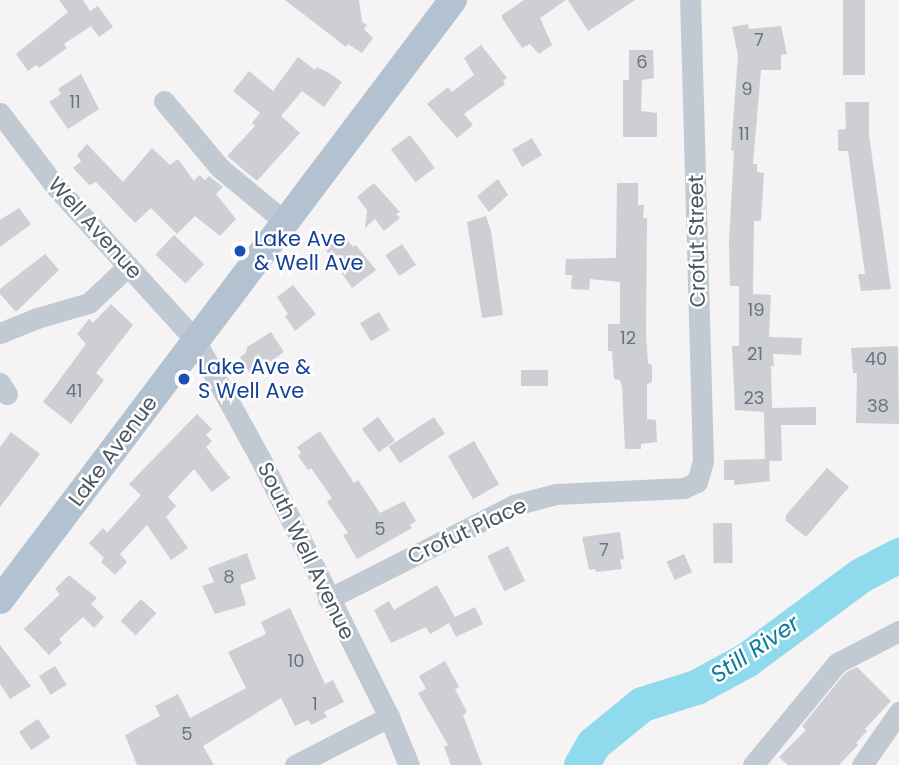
<!DOCTYPE html>
<html>
<head>
<meta charset="utf-8">
<style>
  body { margin:0 }
  #map { position:relative; width:899px; height:765px; overflow:hidden; background:#f5f3f3; font-family:Poppins,sans-serif }
  div>[style] { position:absolute }
  [style*='--x'] { left:calc(var(--x)*1px); top:calc(var(--y)*1px); width:calc(var(--w)*1px); rotate:calc(var(--a)*1deg) }
  .river>* { height:35px; margin:-17.5px; padding:0 17.5px; transform-origin:17.5px; border-radius:17.5px; background:#90daee }
  .building>* { inset:0; background:#cdcfd5; transform-origin:0 0 }
  .minor>* { height:21px; margin:-10.5px; padding:0 10.5px; transform-origin:10.5px; border-radius:10.5px; background:#c1cad2 }
  .major>* { height:28px; margin:-14px; padding:0 14px; transform-origin:14px; border-radius:14px; background:#b3c2d1 }
  .dots>* { width:19px; height:19px; translate:-50% -50%; box-sizing:border-box; border:4px solid #fff; border-radius:50% }
  span { translate:-50% -50%; white-space:nowrap; text-align:center; line-height:1.15; -webkit-text-stroke:5px #fff; paint-order:stroke }
  .number-label { font-size:18px; color:#6b747e }
  .number-label span { -webkit-text-stroke-width:0 }
  .street-label { font-size:21px; color:#4a5661 }
  .transit-label { font-size:21px; color:#164399 }
  .left { translate:0 -50%; text-align:left }
  .water-label { font-size:23px; color:#0c7c9b; font-style:italic }
</style>
</head>
<body>
<div id="map">
  <div class="river">
    <div style="--x:581;--y:765;--w:24;--a:-60"></div>
    <div style="--x:593;--y:744;--w:63;--a:-39.2"></div>
    <div style="--x:642;--y:704;--w:57;--a:-17.5"></div>
    <div style="--x:696;--y:687;--w:57;--a:-28.4"></div>
    <div style="--x:746;--y:660;--w:143;--a:-36.5"></div>
    <div style="--x:861;--y:575;--w:43;--a:-27.8"></div>
  </div>
  <div class="building">
    <div style="clip-path:polygon(59px 0,83px 0,90px 11px,98px 6px,113px 27px,99px 37px,91px 26px,64px 44px,67px 48px,39px 68px,36px 65px,28px 71px,16px 54px,68px 12px)"></div>
    <div style="clip-path:polygon(285px 0,359px 0,362px 22px,367px 25px,364px 29px,373px 38px,362px 53px,348px 44px,346px 47px)"></div>
    <div style="clip-path:polygon(524px 0,566px 0,540px 18px,552px 45px,539px 54px,530px 44px,522px 48px,502px 18px,502px 15px)"></div>
    <div style="clip-path:polygon(568px 0,635px 0,588px 31px)"></div>
    <div style="left:843px;top:0;width:22px;height:75px"></div>
    <div style="clip-path:polygon(748px 24px,749px 29px,781px 26px,787px 54px,781px 55px,781px 70px,761px 70px,753px 164px,757px 164px,757px 172px,764px 173px,761px 221px,754px 221px,753px 294px,771px 295px,769px 337px,802px 338px,801px 355px,773px 354px,774px 366px,771px 366px,772px 408px,816px 407px,816px 425px,781px 425px,782px 461px,769px 461px,770px 481px,734px 485px,734px 480px,724px 480px,724px 460px,765px 459px,764px 412px,735px 410px,732px 346px,739px 346px,739px 286px,730px 286px,729px 241px,734px 151px,731px 150px,738px 55px,732px 27px)"></div>
    <div style="clip-path:polygon(481px 45px,507px 78px,503px 81px,505px 84px,464px 114px,473px 125px,457px 138px,427px 104px,448px 87px,452px 92px,474px 75px,464px 58px)"></div>
    <div style="clip-path:polygon(629px 50px,653px 50px,654px 78px,642px 80px,641px 111px,657px 113px,657px 137px,623px 137px,623px 80px,629px 80px)"></div>
    <div style="clip-path:polygon(298px 57px,315px 70px,317px 67px,329px 73px,342px 82px,324px 107px,302px 91px,281px 116px,300px 133px,257px 181px,227px 156px,255px 126px,252px 123px,260px 113px,233px 91px,249px 71px,273px 91px)"></div>
    <div style="clip-path:polygon(81px 74px,99px 109px,68px 129px,49px 102px,61px 94px,58px 89px)"></div>
    <div style="clip-path:polygon(845px 102px,869px 102px,869px 135px,891px 289px,861px 291px,858px 274px,865px 274px,848px 151px,838px 151px,838px 130px,846px 129px)"></div>
    <div style="left:410px;top:135px;width:41px;height:24px;rotate:53deg"></div>
    <div style="left:532px;top:138px;width:20px;height:23px;rotate:60deg"></div>
    <div style="clip-path:polygon(87px 144px,123px 182px,152px 148px,170px 165px,178px 159px,194px 181px,199px 175px,205px 180px,209px 176px,223px 187px,216px 194px,236px 219px,220px 236px,195px 216px,177px 234px,151px 208px,135px 223px,96px 182px,89px 185px,73px 168px,81px 161px,77px 155px)"></div>
    <div style="clip-path:polygon(498px 179px,508px 195px,489px 212px,477px 196px)"></div>
    <div style="clip-path:polygon(374px 183px,400px 212px,396px 214px,400px 218px,384px 231px,375px 219px,365px 228px,367px 210px,357px 197px)"></div>
    <div style="clip-path:polygon(617px 183px,638px 183px,638px 205px,644px 205px,643px 218px,647px 218px,646px 335px,648px 363px,652px 365px,652px 382px,647px 384px,647px 419px,656px 420px,657px 442px,641px 444px,641px 449px,625px 449px,622px 387px,620px 380px,614px 379px,612px 351px,608px 351px,608px 324px,620px 324px,620px 282px,590px 279px,589px 290px,571px 289px,572px 275px,565px 275px,566px 259px,616px 258px)"></div>
    <div style="clip-path:polygon(19px 208px,31px 224px,0 247px,0 220px)"></div>
    <div style="clip-path:polygon(486px 216px,491px 231px,503px 315px,482px 318px,467px 222px)"></div>
    <div style="clip-path:polygon(341px 232px,353px 247px,356px 245px,376px 270px,352px 288px,323px 246px)"></div>
    <div style="left:174px;top:235px;width:42px;height:27px;rotate:44deg"></div>
    <div style="left:402px;top:244px;width:25px;height:20px;rotate:56deg"></div>
    <div style="clip-path:polygon(45px 254px,59px 270px,16px 312px,0 294px,0 289px)"></div>
    <div style="clip-path:polygon(293px 285px,316px 314px,295px 331px,285px 316px,288px 314px,277px 297px)"></div>
    <div style="clip-path:polygon(111px 304px,133px 325px,96px 373px,104px 380px,71px 424px,43px 402px,86px 344px,77px 334px,89px 319px,93px 323px)"></div>
    <div style="left:379px;top:312px;width:21px;height:22px;rotate:59deg"></div>
    <div style="clip-path:polygon(271px 332px,284px 352px,251px 375px,240px 357px,246px 353px,247px 347px)"></div>
    <div style="clip-path:polygon(898px 346px,899px 424px,856px 423px,857px 373px,853px 373px,851px 348px)"></div>
    <div style="left:521px;top:370px;width:27px;height:16px"></div>
    <div style="clip-path:polygon(197px 414px,212px 429px,206px 435px,212px 441px,206px 447px,230px 478px,212px 492px,194px 469px,168px 497px,176px 506px,166px 517px,188px 548px,171px 560px,147px 525px,120px 554px,127px 562px,115px 575px,101px 562px,104px 558px,89px 543px,103px 528px,107px 533px,141px 495px,129px 484px)"></div>
    <div style="left:378px;top:417px;width:29px;height:20px;rotate:54deg"></div>
    <div style="left:434px;top:417px;width:20px;height:54px;rotate:57deg"></div>
    <div style="clip-path:polygon(320px 431px,354px 483px,358px 480px,380px 513px,404px 501px,416px 521px,410px 525px,412px 528px,357px 559px,343px 535px,348px 533px,327px 502px,332px 498px,311px 468px,308px 470px,298px 456px,301px 453px,297px 447px)"></div>
    <div style="clip-path:polygon(11px 432px,40px 454px,0 507px,0 447px)"></div>
    <div style="left:474px;top:441px;width:50px;height:30px;rotate:60deg"></div>
    <div style="clip-path:polygon(827px 468px,849px 487px,806px 537px,786px 521px,786px 515px)"></div>
    <div style="left:732px;top:523px;width:40px;height:19px;rotate:89deg"></div>
    <div style="clip-path:polygon(620px 532px,624px 559px,620px 560px,622px 569px,596px 572px,595px 569px,589px 570px,582px 537px)"></div>
    <div style="left:508px;top:546px;width:39px;height:23px;rotate:64deg"></div>
    <div style="clip-path:polygon(247px 553px,256px 579px,240px 585px,246px 605px,215px 614px,202px 586px,214px 582px,208px 568px)"></div>
    <div style="left:684px;top:554px;width:20px;height:19px;rotate:66deg"></div>
    <div style="clip-path:polygon(69px 575px,97px 598px,91px 604px,104px 617px,94px 628px,83px 617px,59px 639px,62px 643px,49px 655px,24px 629px,60px 594px,55px 589px)"></div>
    <div style="clip-path:polygon(437px 585px,455px 617px,475px 607px,483px 624px,456px 637px,449px 623px,430px 634px,426px 627px,391px 643px,374px 610px,389px 601px,394px 610px)"></div>
    <div style="left:141px;top:599px;width:21px;height:30px;rotate:43deg"></div>
    <div style="clip-path:polygon(290px 608px,325px 684px,333px 680px,344px 702px,324px 712px,327px 717px,311px 725px,308px 720px,295px 726px,281px 698px,203px 746px,214px 765px,137px 765px,125px 735px,160px 716px,155px 706px,178px 694px,190px 718px,246px 688px,228px 652px,266px 634px,261px 622px)"></div>
    <div style="clip-path:polygon(0 645px,31px 686px,10px 699px,0 684px)"></div>
    <div style="clip-path:polygon(445px 661px,459px 687px,455px 689px,467px 712px,463px 715px,482px 765px,451px 765px,444px 747px,448px 745px,418px 693px,426px 689px,419px 676px)"></div>
    <div style="left:55px;top:666px;width:22px;height:19px;rotate:58deg"></div>
    <div style="clip-path:polygon(857px 667px,891px 701px,865px 729px,867px 731px,856px 743px,858px 745px,839px 765px,788px 765px,779px 757px,806px 730px,802px 726px,845px 673px)"></div>
    <div style="left:38px;top:719px;width:22px;height:23px;rotate:56deg"></div>
  </div>
  <div class="minor">
    <div style="--x:164;--y:101;--w:87;--a:50.1"></div>
    <div style="--x:220;--y:168;--w:85;--a:39.7"></div>
    <div style="--x:0;--y:113;--w:93;--a:52.9"></div>
    <div style="--x:56;--y:187;--w:207;--a:47.7"></div>
    <div style="--x:195;--y:340;--w:135;--a:61.2"></div>
    <div style="--x:260;--y:458;--w:289;--a:63.5"></div>
    <div style="--x:389;--y:717;--w:52;--a:67.4"></div>
    <div style="--x:0;--y:333;--w:40;--a:-22"></div>
    <div style="--x:37;--y:318;--w:54;--a:-16.1"></div>
    <div style="--x:89;--y:303;--w:54;--a:-43.5"></div>
    <div style="--x:0;--y:383;--w:13;--a:58"></div>
    <div style="--x:328;--y:599;--w:208;--a:-26.8"></div>
    <div style="--x:514;--y:505;--w:43;--a:-14.7"></div>
    <div style="--x:556;--y:494;--w:128;--a:-2.7"></div>
    <div style="--x:684;--y:488;--w:14;--a:-25"></div>
    <div style="--x:697;--y:482;--w:22;--a:-74"></div>
    <div style="--x:703;--y:461;--w:461;--a:-91.6"></div>
    <div style="--x:295;--y:765;--w:106;--a:-27.1"></div>
    <div style="--x:753;--y:765;--w:132;--a:-50.5"></div>
    <div style="--x:837;--y:663;--w:70;--a:-27.3"></div>
    <div style="--x:862;--y:765;--w:65;--a:-55.1"></div>
  </div>
  <div class="major">
    <div style="--x:0;--y:600;--w:752;--a:-52.95"></div>
  </div>
  <div class="dots">
    <div style="left:240px;top:251px;background:#1a4fb4"></div>
    <div style="left:184px;top:379px;background:#1a4fb4"></div>
  </div>
  <div class="number-label">
    <span style="left:759px;top:40px">7</span>
    <span style="left:642px;top:62px">6</span>
    <span style="left:747px;top:89px">9</span>
    <span style="left:75px;top:102px">11</span>
    <span style="left:744px;top:134px">11</span>
    <span style="left:756px;top:310px">19</span>
    <span style="left:628px;top:338px">12</span>
    <span style="left:755px;top:354px">21</span>
    <span style="left:876px;top:359px">40</span>
    <span style="left:74px;top:391px">41</span>
    <span style="left:754px;top:398px">23</span>
    <span style="left:878px;top:406px">38</span>
    <span style="left:380px;top:529px">5</span>
    <span style="left:604px;top:550px">7</span>
    <span style="left:229px;top:577px">8</span>
    <span style="left:296px;top:661px">10</span>
    <span style="left:315px;top:704px">1</span>
    <span style="left:187px;top:734px">5</span>
  </div>
  <div class="street-label">
    <span style="left:95px;top:228px;rotate:48deg">Well Avenue</span>
    <span style="left:697px;top:241px;rotate:-91deg">Crofut Street</span>
    <span style="left:113px;top:451px;rotate:-53deg">Lake Avenue</span>
    <span style="left:467px;top:531px;rotate:-25deg">Crofut Place</span>
    <span style="left:306px;top:551px;rotate:64deg">South Well Avenue</span>
  </div>
  <div class="transit-label">
    <span class="left" style="left:254px;top:251px">Lake Ave<br>&amp; Well Ave</span>
    <span class="left" style="left:198px;top:379px">Lake Ave &amp;<br>S Well Ave</span>
  </div>
  <div class="water-label">
    <span style="left:755px;top:649px;rotate:-34deg">Still River</span>
  </div>
</div>
</body>
</html>
